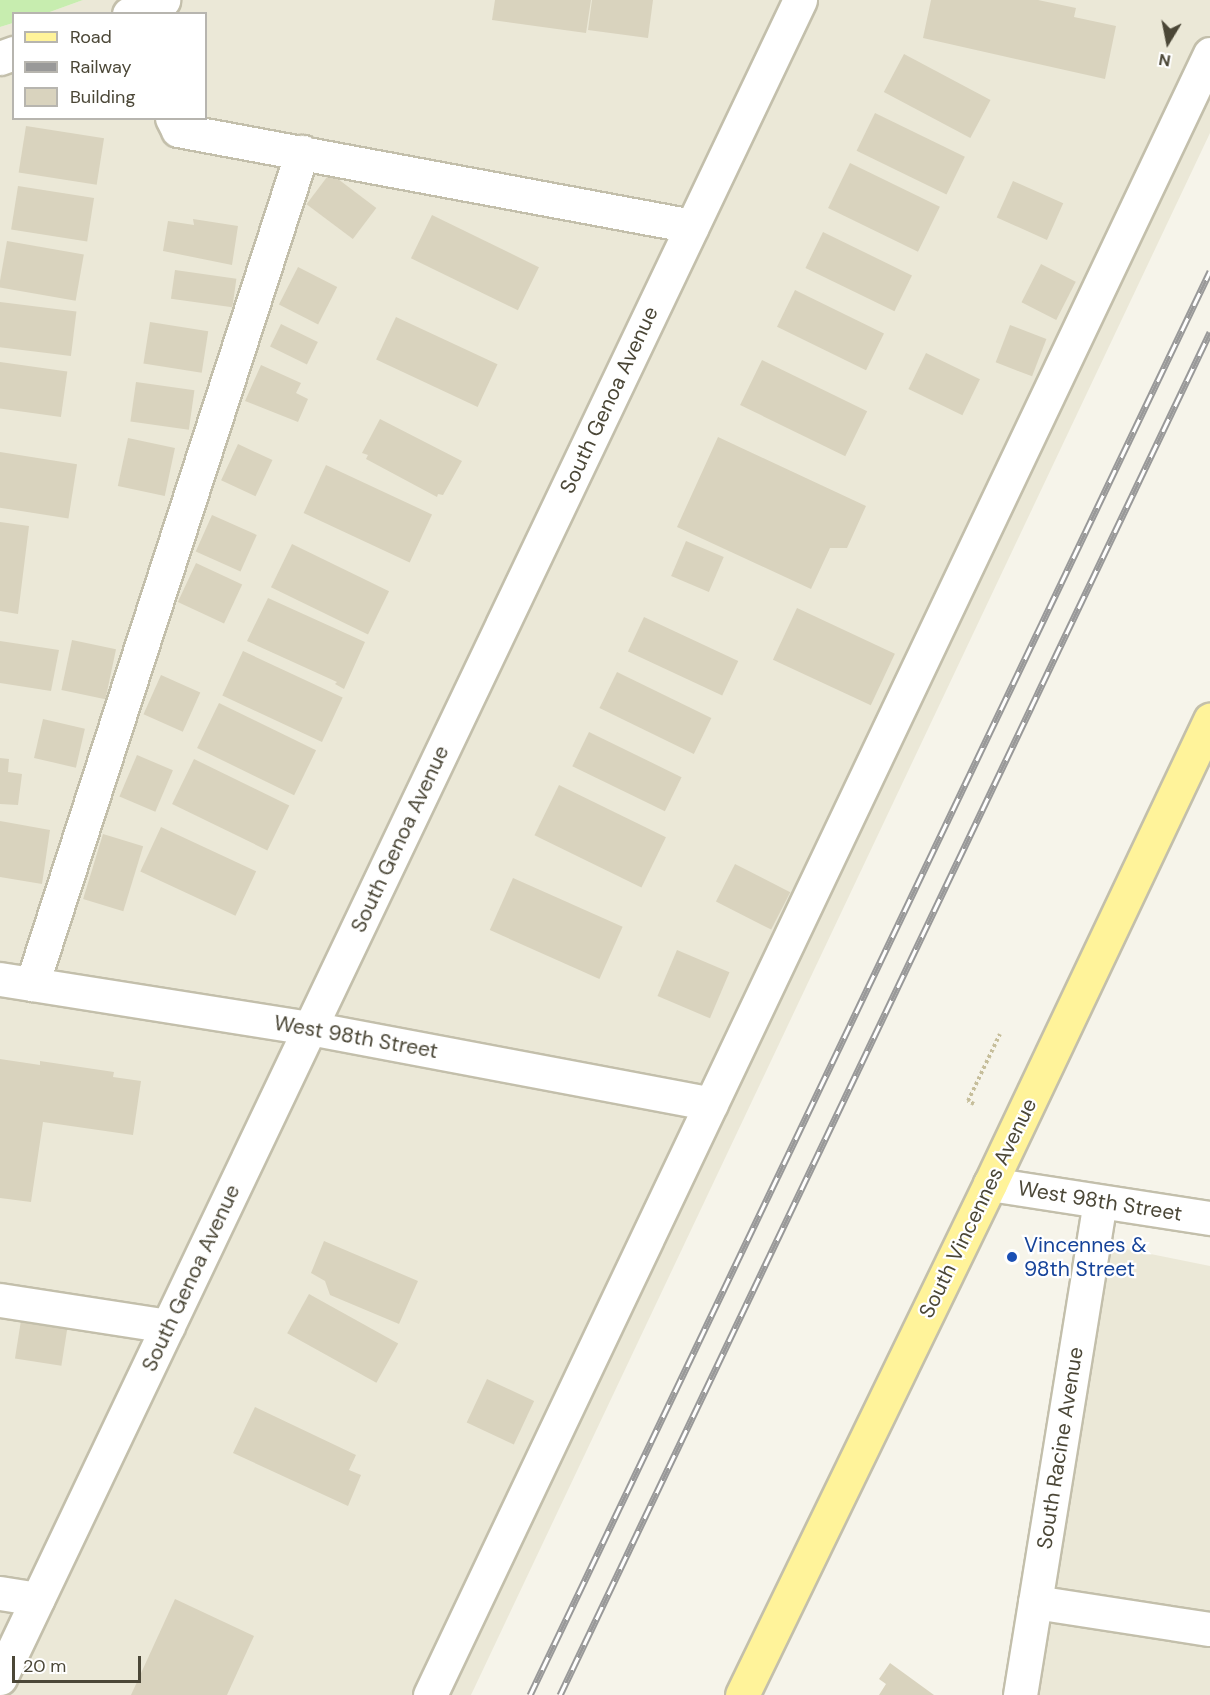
<!DOCTYPE html>
<html>
<head>
<meta charset="utf-8">
<style>
  body { margin:0 }
  #map { position:relative; width:1210px; height:1695px; overflow:hidden; background:#f6f4ea; font-family:"DM Sans",sans-serif }
  div>[style] { position:absolute }
  [style*='--x'] { left:calc(var(--x)*1px); top:calc(var(--y)*1px); width:calc(var(--w)*1px); rotate:calc(var(--a)*1deg) }
  .residential>* { inset:0; background:#ebe8d7 }
  .green>* { inset:0; background:#c7edaf }
  .building>* { inset:0; background:#d9d3be; transform-origin:0 0 }
  .path>* { height:4px; margin-top:-2px; transform-origin:0; background:repeating-linear-gradient(90deg,#c6be9b 0 3px,transparent 0 6px) }
  .roads { filter:drop-shadow(2px 0 #c3bfab) drop-shadow(-2px 0 #c3bfab) drop-shadow(0 2px #c3bfab) drop-shadow(0 -2px #c3bfab) }
  .minor>* { height:33px; margin:-16.5px; padding:0 16.5px; transform-origin:16.5px; border-radius:16.5px; background:#fff }
  .major>* { height:33px; margin:-16.5px; padding:0 16.5px; transform-origin:16.5px; border-radius:16.5px; background:#fff39a }
  .rail>* { height:7px; margin-top:-3.5px; transform-origin:0; background:repeating-linear-gradient(90deg,#fff 0 14px,#999 0 28px); box-sizing:border-box; border-block:2px solid #999 }
  .dots>* { width:16px; height:16px; translate:-50% -50%; box-sizing:border-box; border:3px solid #fff; border-radius:50% }
  span { translate:-50% -50%; white-space:nowrap; text-align:center; line-height:1.15; -webkit-text-stroke:4.5px #fff; paint-order:stroke }
  .street-label { font-size:21px; color:#4b4737 }
  .transit-label { font-size:21px; color:#164399 }
  .left { translate:0 -50%; text-align:left }
  .legend { position:absolute; left:12px; top:12px; width:195px; height:108px; box-sizing:border-box; background:#fff; border:2px solid #b7b5af; margin:0; padding:8px 10px; list-style:none; font-size:18px; color:#4b4737 }
  .legend li { display:flex; align-items:center; gap:12px; height:30px }
  .legend b { width:30px; border:2px solid #b7b5af }
  .north { position:absolute; left:1138px; top:12px; width:60px; height:60px; -webkit-text-stroke:4px #fff; paint-order:stroke; rotate:190deg; font-size:16px; font-weight:700; line-height:24px; text-align:center; color:#4b4737 }
  .north::after { content:''; display:block; margin:auto; width:21px; height:27px; background:#4b4737; clip-path:polygon(50% 0,100% 100%,50% 72%,0 100%) }
  .scale { position:absolute; left:12px; top:1656px; width:129px; height:27px; box-sizing:border-box; border:3px solid #4b4737; border-top:0; padding-left:8px; font-size:18px; line-height:21px; white-space:nowrap; color:#4b4737; -webkit-text-stroke:4px #fff; paint-order:stroke }
</style>
</head>
<body>
<div id="map">
  <div class="residential">
    <div style="clip-path:polygon(83px 0,1210px 0,1210px 133px,471px 1695px,0 1695px,0 27px,13px 23px,14px 118px,206px 118px,206px 14px,47px 13px)"></div>
    <div style="clip-path:polygon(1111px 1246px,1210px 1266px,1210px 1695px,1031px 1695px)"></div>
  </div>
  <div class="green">
    <div style="clip-path:polygon(0 0,83px 0,47px 13px,14px 14px,13px 23px,0 27px)"></div>
  </div>
  <div class="building">
    <div style="clip-path:polygon(495px 0,591px 0,586px 33px,492px 20px)"></div>
    <div style="clip-path:polygon(592px 0,653px 0,648px 38px,588px 30px)"></div>
    <div style="clip-path:polygon(931px 0,1038px 0,1076px 8px,1074px 17px,1116px 26px,1105px 79px,923px 38px)"></div>
    <div style="left:904px;top:54px;width:98px;height:43px;rotate:28deg"></div>
    <div style="left:875px;top:113px;width:100px;height:42px;rotate:26deg"></div>
    <div style="left:26px;top:126px;width:79px;height:47px;rotate:9deg"></div>
    <div style="left:850px;top:163px;width:100px;height:50px;rotate:26deg"></div>
    <div style="left:330px;top:173px;width:58px;height:39px;rotate:37deg"></div>
    <div style="left:1013px;top:181px;width:55px;height:40px;rotate:24deg"></div>
    <div style="left:18px;top:186px;width:77px;height:44px;rotate:9deg"></div>
    <div style="left:432px;top:215px;width:119px;height:48px;rotate:26deg"></div>
    <div style="clip-path:polygon(193px 219px,238px 226px,232px 265px,163px 251px,168px 221px,194px 225px)"></div>
    <div style="left:823px;top:232px;width:99px;height:40px;rotate:26deg"></div>
    <div style="left:7px;top:241px;width:78px;height:47px;rotate:10deg"></div>
    <div style="left:1041px;top:264px;width:39px;height:43px;rotate:27deg"></div>
    <div style="left:298px;top:267px;width:44px;height:42px;rotate:27deg"></div>
    <div style="left:175px;top:270px;width:62px;height:29px;rotate:8deg"></div>
    <div style="left:795px;top:290px;width:99px;height:41px;rotate:26deg"></div>
    <div style="left:0;top:302px;width:77px;height:45px;rotate:7deg"></div>
    <div style="left:396px;top:317px;width:112px;height:47px;rotate:25deg"></div>
    <div style="left:150px;top:322px;width:59px;height:42px;rotate:9deg"></div>
    <div style="left:281px;top:324px;width:41px;height:25px;rotate:26deg"></div>
    <div style="left:1010px;top:325px;width:39px;height:40px;rotate:21deg"></div>
    <div style="left:926px;top:353px;width:60px;height:40px;rotate:26deg"></div>
    <div style="left:762px;top:360px;width:117px;height:50px;rotate:26deg"></div>
    <div style="left:0;top:362px;width:68px;height:46px;rotate:8deg"></div>
    <div style="clip-path:polygon(261px 365px,301px 383px,296px 393px,308px 399px,298px 422px,245px 401px)"></div>
    <div style="left:136px;top:382px;width:59px;height:40px;rotate:8deg"></div>
    <div style="clip-path:polygon(380px 419px,462px 461px,443px 495px,438px 494px,437px 497px,366px 459px,368px 455px,362px 453px)"></div>
    <div style="clip-path:polygon(718px 437px,866px 506px,847px 548px,830px 548px,811px 589px,677px 527px)"></div>
    <div style="left:128px;top:438px;width:48px;height:49px;rotate:12deg"></div>
    <div style="left:238px;top:444px;width:38px;height:40px;rotate:25deg"></div>
    <div style="left:0;top:452px;width:78px;height:55px;rotate:9deg"></div>
    <div style="left:326px;top:465px;width:117px;height:53px;rotate:25deg"></div>
    <div style="left:212px;top:515px;width:49px;height:40px;rotate:24deg"></div>
    <div style="clip-path:polygon(0 522px,29px 526px,18px 614px,0 611px)"></div>
    <div style="left:686px;top:541px;width:41px;height:38px;rotate:23deg"></div>
    <div style="left:292px;top:544px;width:108px;height:48px;rotate:26deg"></div>
    <div style="left:196px;top:563px;width:51px;height:43px;rotate:25deg"></div>
    <div style="clip-path:polygon(268px 598px,365px 642px,344px 689px,335px 684px,337px 682px,247px 641px)"></div>
    <div style="left:797px;top:608px;width:108px;height:57px;rotate:25deg"></div>
    <div style="left:644px;top:617px;width:104px;height:38px;rotate:25deg"></div>
    <div style="left:72px;top:640px;width:45px;height:51px;rotate:12deg"></div>
    <div style="clip-path:polygon(0 641px,59px 650px,51px 691px,0 683px)"></div>
    <div style="left:243px;top:651px;width:110px;height:49px;rotate:25deg"></div>
    <div style="left:617px;top:672px;width:105px;height:40px;rotate:26deg"></div>
    <div style="left:161px;top:675px;width:43px;height:43px;rotate:24deg"></div>
    <div style="left:219px;top:703px;width:108px;height:50px;rotate:26deg"></div>
    <div style="left:43px;top:719px;width:43px;height:40px;rotate:13deg"></div>
    <div style="left:589px;top:732px;width:103px;height:38px;rotate:26deg"></div>
    <div style="left:137px;top:755px;width:39px;height:45px;rotate:23deg"></div>
    <div style="clip-path:polygon(0 758px,9px 759px,8px 772px,22px 774px,18px 805px,0 804px)"></div>
    <div style="left:194px;top:759px;width:106px;height:50px;rotate:26deg"></div>
    <div style="left:559px;top:785px;width:119px;height:56px;rotate:26deg"></div>
    <div style="clip-path:polygon(0 821px,50px 830px,42px 884px,0 877px)"></div>
    <div style="left:161px;top:827px;width:105px;height:49px;rotate:25deg"></div>
    <div style="left:103px;top:834px;width:42px;height:68px;rotate:17deg"></div>
    <div style="left:735px;top:864px;width:62px;height:42px;rotate:27deg"></div>
    <div style="left:513px;top:878px;width:120px;height:57px;rotate:24deg"></div>
    <div style="left:677px;top:950px;width:57px;height:50px;rotate:23deg"></div>
    <div style="clip-path:polygon(0 1059px,40px 1065px,40px 1061px,114px 1072px,113px 1077px,141px 1081px,133px 1135px,43px 1122px,31px 1202px,0 1198px)"></div>
    <div style="clip-path:polygon(324px 1241px,418px 1281px,399px 1324px,330px 1295px,325px 1281px,311px 1273px)"></div>
    <div style="left:309px;top:1294px;width:102px;height:45px;rotate:29deg"></div>
    <div style="left:22px;top:1314px;width:47px;height:45px;rotate:9deg"></div>
    <div style="left:487px;top:1379px;width:52px;height:48px;rotate:25deg"></div>
    <div style="clip-path:polygon(255px 1407px,356px 1455px,349px 1470px,361px 1475px,348px 1506px,233px 1453px)"></div>
    <div style="clip-path:polygon(175px 1599px,254px 1636px,227px 1695px,131px 1695px)"></div>
    <div style="clip-path:polygon(890px 1663px,934px 1695px,879px 1695px,886px 1684px,879px 1679px)"></div>
  </div>
  <div class="path">
    <div style="--x:974;--y:1104;--w:7;--a:-153"></div>
    <div style="--x:968;--y:1101;--w:74;--a:-64.5"></div>
  </div>
  <div class="roads">
    <div class="minor">
      <div style="--x:129;--y:14;--w:37;--a:-22"></div>
      <div style="--x:0;--y:58;--w:15;--a:-20"></div>
      <div style="--x:172;--y:118;--w:13;--a:63"></div>
      <div style="--x:178;--y:130;--w:523;--a:10.58"></div>
      <div style="--x:0;--y:979;--w:314;--a:9"></div>
      <div style="--x:310;--y:1028;--w:408;--a:10.7"></div>
      <div style="--x:32;--y:984;--w:875;--a:-72.02"></div>
      <div style="--x:990;--y:1184;--w:223;--a:8.8"></div>
      <div style="--x:0;--y:1300;--w:170;--a:8.8"></div>
      <div style="--x:0;--y:1593;--w:38;--a:9"></div>
      <div style="--x:1035;--y:1602;--w:177;--a:8.8"></div>
      <div style="--x:0;--y:1678;--w:1859;--a:-64.51"></div>
      <div style="--x:430;--y:1695;--w:1817;--a:-64.58"></div>
      <div style="--x:1020;--y:1695;--w:499;--a:-80.8"></div>
    </div>
    <div class="major">
      <div style="--x:742;--y:1695;--w:568;--a:-64.11"></div>
      <div style="--x:990;--y:1184;--w:514;--a:-64.63"></div>
    </div>
  </div>
  <div class="rail">
    <div style="--x:530;--y:1695;--w:1578;--a:-64.47"></div>
    <div style="--x:560;--y:1695;--w:1510;--a:-64.5"></div>
  </div>
  <div class="dots">
    <div style="left:1012px;top:1257px;background:#1a4fb4"></div>
  </div>
  <div class="street-label">
    <span style="left:609px;top:400px;rotate:-65deg">South Genoa Avenue</span>
    <span style="left:400px;top:839px;rotate:-65deg">South Genoa Avenue</span>
    <span style="left:356px;top:1037px;rotate:10deg">West 98th Street</span>
    <span style="left:1100px;top:1201px;rotate:9deg">West 98th Street</span>
    <span style="left:978px;top:1208px;rotate:-64deg">South Vincennes Avenue</span>
    <span style="left:191px;top:1278px;rotate:-65deg">South Genoa Avenue</span>
    <span style="left:1060px;top:1448px;rotate:-81deg">South Racine Avenue</span>
  </div>
  <div class="transit-label">
    <span class="left" style="left:1024px;top:1257px">Vincennes &amp;<br>98th Street</span>
  </div>
  <ul class="legend">
  <li><b style="height:8px;background:#fff39a"></b>Road</li>
  <li><b style="height:8px;background:#999"></b>Railway</li>
  <li><b style="height:16px;background:#d9d3be"></b>Building</li>
  </ul>
  <div class="north">N</div>
  <div class="scale">20 m</div>
</div>
</body>
</html>
